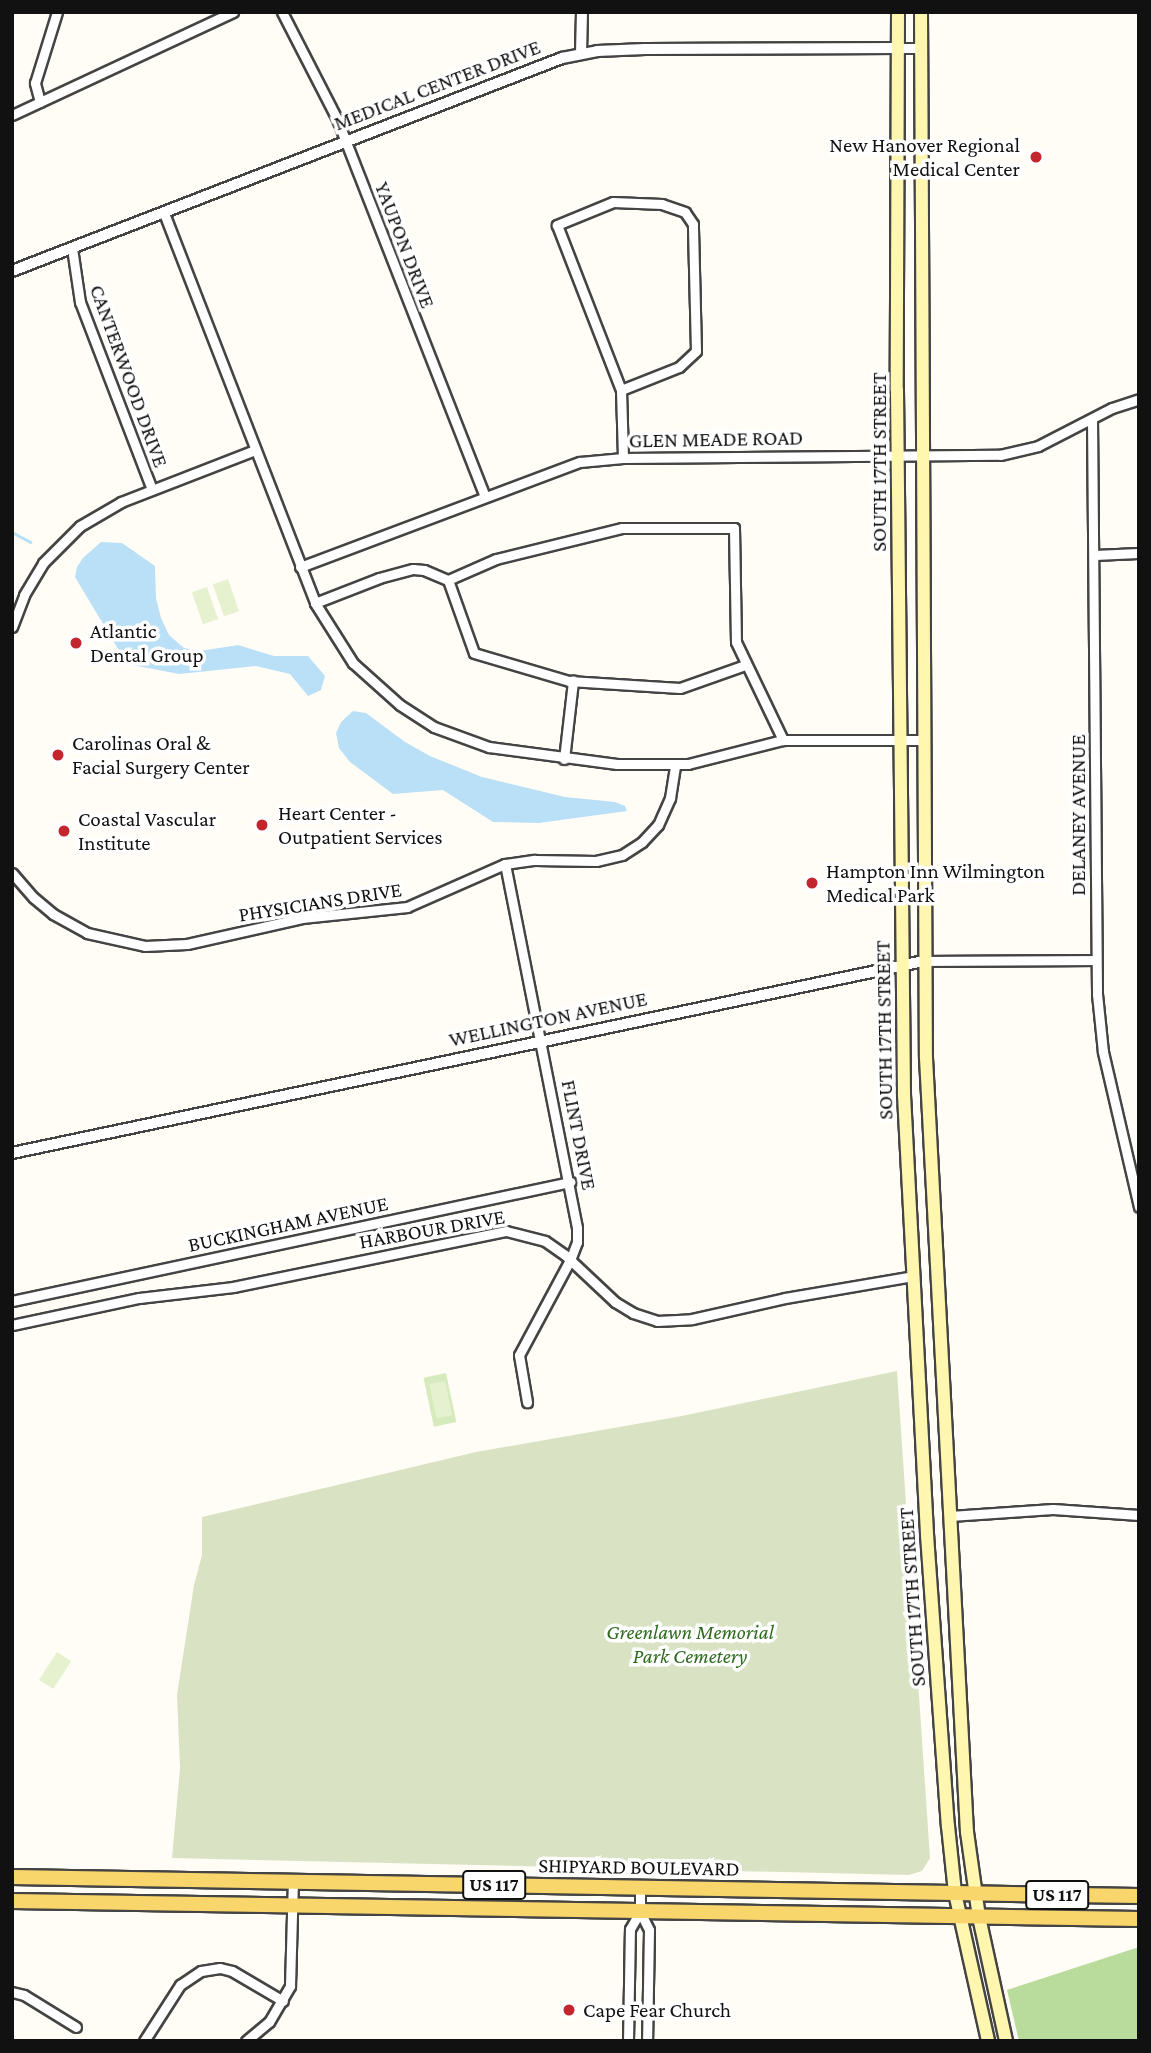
<!DOCTYPE html>
<html>
<head>
<meta charset="utf-8">
<style>
  body { margin:0 }
  #map { position:relative; width:1151px; height:2053px; overflow:hidden; background:#fffdf5; font-family:"Crimson Pro",serif }
  div>[style] { position:absolute }
  [style*='--x'] { left:calc(var(--x)*1px); top:calc(var(--y)*1px); width:calc(var(--w)*1px); rotate:calc(var(--a)*1deg) }
  .green>* { inset:0; background:#d5ebbd; transform-origin:0 0 }
  .forest>* { inset:0; background:#b9dc9c }
  .cemetery>* { inset:0; background:#d9e3c4 }
  .pitch>* { inset:0; background:#e6f2cf; transform-origin:0 0 }
  .water>* { inset:0; background:#b9e0f7 }
  .stream>* { height:2.5px; margin:-1.25px; padding:0 1.25px; transform-origin:1.25px; border-radius:1.25px; background:#b9e0f7 }
  .roads { filter:drop-shadow(2px 0 #444) drop-shadow(-2px 0 #444) drop-shadow(0 2px #444) drop-shadow(0 -2px #444) }
  .minor>* { height:9px; margin:-4.5px; padding:0 4.5px; transform-origin:4.5px; border-radius:4.5px; background:#fff }
  .tertiary>* { height:10px; margin:-5px; padding:0 5px; transform-origin:5px; border-radius:5px; background:#fff }
  .secondary>* { height:12px; margin:-6px; padding:0 6px; transform-origin:6px; border-radius:6px; background:#fff6b0 }
  .primary>* { height:14px; margin:-7px; padding:0 7px; transform-origin:7px; border-radius:7px; background:#f9d66b }
  .dots>* { width:19px; height:19px; translate:-50% -50%; box-sizing:border-box; border:4px solid #fff; border-radius:50% }
  span { translate:-50% -50%; white-space:nowrap; text-align:center; line-height:1.15; -webkit-text-stroke:7px #fff; paint-order:stroke }
  .shield-label span { padding:2px 5px; background:#fff; border:2px solid; border-radius:5px; -webkit-text-stroke-width:0 }
  .shield-label { font-size:19px; color:#111; font-weight:700 }
  .street-label { font-size:21px; color:#111 }
  .poi-label { font-size:21px; color:#111 }
  .right { translate:-100% -50%; text-align:right }
  .left { translate:0 -50%; text-align:left }
  .park-label { font-size:21px; color:#2f6b1f; font-style:italic }
  .frame { position:absolute; inset:0; border:14px solid #111; pointer-events:none }
</style>
</head>
<body>
<div id="map">
  <div class="green">
    <div style="left:446px;top:1373px;width:50px;height:23px;rotate:78deg"></div>
  </div>
  <div class="forest">
    <div style="clip-path:polygon(1139px 1947px,1139px 2041px,1019px 2041px,1007px 1990px)"></div>
  </div>
  <div class="cemetery">
    <div style="clip-path:polygon(897px 1371px,930px 1858px,922px 1871px,909px 1875px,172px 1858px,180px 1768px,177px 1695px,194px 1585px,202px 1555px,202px 1517px,476px 1452px,682px 1416px)"></div>
  </div>
  <div class="pitch">
    <div style="left:228px;top:579px;width:34px;height:16px;rotate:71deg"></div>
    <div style="left:207px;top:587px;width:34px;height:16px;rotate:71deg"></div>
    <div style="left:445px;top:1381px;width:35px;height:16px;rotate:78deg"></div>
    <div style="left:57px;top:1652px;width:17px;height:33px;rotate:33deg"></div>
  </div>
  <div class="water">
    <div style="clip-path:polygon(101px 542px,122px 543px,155px 566px,156px 598px,161px 618px,169px 635px,184px 648px,200px 651px,238px 645px,274px 656px,308px 656px,325px 676px,321px 690px,308px 696px,290px 674px,256px 666px,179px 674px,127px 664px,75px 577px,77px 567px,83px 558px)"></div>
    <div style="clip-path:polygon(353px 711px,366px 713px,405px 742px,430px 756px,482px 777px,565px 797px,615px 802px,625px 806px,627px 811px,539px 823px,493px 822px,443px 790px,393px 794px,350px 762px,339px 748px,336px 733px,341px 722px)"></div>
  </div>
  <div class="stream">
    <div style="--x:12;--y:532;--w:21;--a:28"></div>
  </div>
  <div class="roads">
    <div class="minor">
      <div style="--x:282;--y:12;--w:120;--a:62.8"></div>
      <div style="--x:337;--y:119;--w:405;--a:68.6"></div>
      <div style="--x:898;--y:48;--w:24;--a:0"></div>
      <div style="--x:40;--y:102;--w:20;--a:-105"></div>
      <div style="--x:35;--y:83;--w:74;--a:-72.8"></div>
      <div style="--x:12;--y:115;--w:244;--a:-25"></div>
      <div style="--x:164;--y:213;--w:418;--a:68.8"></div>
      <div style="--x:315;--y:603;--w:71;--a:57.7"></div>
      <div style="--x:353;--y:663;--w:63;--a:41.8"></div>
      <div style="--x:400;--y:705;--w:40;--a:32.9"></div>
      <div style="--x:434;--y:727;--w:59;--a:20"></div>
      <div style="--x:489;--y:747;--w:129;--a:7.6"></div>
      <div style="--x:617;--y:764;--w:71;--a:0"></div>
      <div style="--x:688;--y:764;--w:98;--a:-14.2"></div>
      <div style="--x:783;--y:740;--w:139;--a:0"></div>
      <div style="--x:72;--y:248;--w:55;--a:81.6"></div>
      <div style="--x:80;--y:302;--w:201;--a:69"></div>
      <div style="--x:621;--y:390;--w:62;--a:-21.6"></div>
      <div style="--x:679;--y:367;--w:23;--a:-43"></div>
      <div style="--x:696;--y:351;--w:127;--a:-91.4"></div>
      <div style="--x:693;--y:224;--w:14;--a:-124"></div>
      <div style="--x:685;--y:212;--w:24;--a:-161"></div>
      <div style="--x:662;--y:204;--w:49;--a:-177.7"></div>
      <div style="--x:613;--y:202;--w:61;--a:157.7"></div>
      <div style="--x:557;--y:225;--w:177;--a:68.8"></div>
      <div style="--x:621;--y:390;--w:68;--a:88.3"></div>
      <div style="--x:1092;--y:419;--w:575;--a:89.5"></div>
      <div style="--x:1097;--y:994;--w:58;--a:84.1"></div>
      <div style="--x:1103;--y:1052;--w:159;--a:76.9"></div>
      <div style="--x:1094;--y:555;--w:45;--a:-2.5"></div>
      <div style="--x:300;--y:567;--w:299;--a:-20.6"></div>
      <div style="--x:580;--y:462;--w:43;--a:-5.3"></div>
      <div style="--x:623;--y:458;--w:377;--a:-0.5"></div>
      <div style="--x:1000;--y:455;--w:39;--a:-13"></div>
      <div style="--x:1038;--y:446;--w:83;--a:-27.2"></div>
      <div style="--x:1112;--y:408;--w:28;--a:-18"></div>
      <div style="--x:448;--y:580;--w:77;--a:70.4"></div>
      <div style="--x:474;--y:653;--w:99;--a:16.4"></div>
      <div style="--x:569;--y:681;--w:111;--a:3.6"></div>
      <div style="--x:680;--y:688;--w:69;--a:-19.5"></div>
      <div style="--x:315;--y:603;--w:69;--a:-21.3"></div>
      <div style="--x:379;--y:578;--w:35;--a:-15"></div>
      <div style="--x:413;--y:569;--w:11;--a:5"></div>
      <div style="--x:424;--y:570;--w:26;--a:23"></div>
      <div style="--x:448;--y:580;--w:52;--a:-23.6"></div>
      <div style="--x:496;--y:559;--w:130;--a:-13.8"></div>
      <div style="--x:622;--y:528;--w:112;--a:0"></div>
      <div style="--x:734;--y:528;--w:114;--a:89"></div>
      <div style="--x:736;--y:642;--w:109;--a:64.4"></div>
      <div style="--x:12;--y:627;--w:34;--a:-69"></div>
      <div style="--x:24;--y:595;--w:37;--a:-59"></div>
      <div style="--x:43;--y:563;--w:52;--a:-45"></div>
      <div style="--x:80;--y:526;--w:48;--a:-30.3"></div>
      <div style="--x:121;--y:502;--w:144;--a:-21.2"></div>
      <div style="--x:564;--y:759;--w:79;--a:-83.4"></div>
      <div style="--x:505;--y:864;--w:371;--a:78.8"></div>
      <div style="--x:577;--y:1228;--w:14;--a:90"></div>
      <div style="--x:577;--y:1242;--w:19;--a:111"></div>
      <div style="--x:570;--y:1260;--w:108;--a:118.2"></div>
      <div style="--x:519;--y:1355;--w:48;--a:80.3"></div>
      <div style="--x:12;--y:873;--w:33;--a:49"></div>
      <div style="--x:34;--y:898;--w:25;--a:40"></div>
      <div style="--x:53;--y:914;--w:39;--a:29"></div>
      <div style="--x:87;--y:933;--w:59;--a:12.6"></div>
      <div style="--x:145;--y:946;--w:42;--a:-2.7"></div>
      <div style="--x:187;--y:944;--w:118;--a:-12.7"></div>
      <div style="--x:302;--y:918;--w:106;--a:-6"></div>
      <div style="--x:407;--y:907;--w:107;--a:-23.7"></div>
      <div style="--x:505;--y:864;--w:30;--a:-8"></div>
      <div style="--x:535;--y:860;--w:61;--a:0.9"></div>
      <div style="--x:596;--y:861;--w:27;--a:-13"></div>
      <div style="--x:622;--y:855;--w:24;--a:-33"></div>
      <div style="--x:642;--y:842;--w:23;--a:-47"></div>
      <div style="--x:658;--y:825;--w:30;--a:-66"></div>
      <div style="--x:670;--y:798;--w:33;--a:-81"></div>
      <div style="--x:924;--y:961;--w:172;--a:-0.3"></div>
      <div style="--x:12;--y:1301;--w:571;--a:-12.04"></div>
      <div style="--x:12;--y:1325;--w:130;--a:-12"></div>
      <div style="--x:139;--y:1298;--w:95;--a:-6.7"></div>
      <div style="--x:233;--y:1287;--w:279;--a:-11.6"></div>
      <div style="--x:506;--y:1231;--w:40;--a:14.4"></div>
      <div style="--x:545;--y:1241;--w:24;--a:35"></div>
      <div style="--x:565;--y:1255;--w:69;--a:43.2"></div>
      <div style="--x:615;--y:1302;--w:21;--a:31"></div>
      <div style="--x:633;--y:1313;--w:25;--a:18"></div>
      <div style="--x:657;--y:1321;--w:35;--a:-3"></div>
      <div style="--x:692;--y:1319;--w:95;--a:-12.7"></div>
      <div style="--x:785;--y:1298;--w:131;--a:-9.7"></div>
      <div style="--x:950;--y:1516;--w:103;--a:-3.9"></div>
      <div style="--x:1053;--y:1509;--w:86;--a:4"></div>
      <div style="--x:640;--y:1888;--w:24;--a:90"></div>
      <div style="--x:640;--y:1912;--w:20;--a:63"></div>
      <div style="--x:649;--y:1930;--w:111;--a:91"></div>
      <div style="--x:12;--y:1992;--w:12;--a:14"></div>
      <div style="--x:24;--y:1995;--w:61;--a:31.6"></div>
      <div style="--x:144;--y:2041;--w:67;--a:-57.3"></div>
      <div style="--x:180;--y:1985;--w:25;--a:-34"></div>
      <div style="--x:201;--y:1971;--w:19;--a:-9"></div>
      <div style="--x:220;--y:1968;--w:12;--a:14"></div>
      <div style="--x:232;--y:1971;--w:59;--a:30.5"></div>
      <div style="--x:246;--y:2041;--w:30;--a:-40"></div>
      <div style="--x:269;--y:2022;--w:42;--a:-59.7"></div>
      <div style="--x:290;--y:1986;--w:105;--a:-88.4"></div>
      <div style="--x:628;--y:2041;--w:112;--a:-89"></div>
      <div style="--x:630;--y:1929;--w:20;--a:-60"></div>
    </div>
    <div class="tertiary">
      <div style="--x:581;--y:53;--w:41;--a:-88.6"></div>
      <div style="--x:12;--y:271;--w:590;--a:-21.17"></div>
      <div style="--x:562;--y:58;--w:36;--a:-11"></div>
      <div style="--x:597;--y:51;--w:48;--a:-2.4"></div>
      <div style="--x:645;--y:49;--w:253;--a:-0.2"></div>
      <div style="--x:12;--y:1153;--w:932;--a:-11.89"></div>
    </div>
    <div class="secondary">
      <div style="--x:898;--y:12;--w:378;--a:90.2"></div>
      <div style="--x:897;--y:390;--w:705;--a:89.43"></div>
      <div style="--x:904;--y:1095;--w:441;--a:87"></div>
      <div style="--x:927;--y:1535;--w:292;--a:85.9"></div>
      <div style="--x:948;--y:1826;--w:67;--a:84"></div>
      <div style="--x:955;--y:1893;--w:152;--a:77.4"></div>
      <div style="--x:921;--y:12;--w:1046;--a:89.73"></div>
      <div style="--x:926;--y:1058;--w:775;--a:86.97"></div>
      <div style="--x:967;--y:1832;--w:86;--a:82"></div>
      <div style="--x:979;--y:1917;--w:127;--a:77.7"></div>
    </div>
    <div class="primary">
      <div style="--x:12;--y:1877;--w:1127;--a:0.97"></div>
      <div style="--x:12;--y:1901;--w:1127;--a:0.92"></div>
    </div>
  </div>
  <div class="dots">
    <div style="left:1036px;top:157px;background:#c4262e"></div>
    <div style="left:76px;top:643px;background:#c4262e"></div>
    <div style="left:58px;top:755px;background:#c4262e"></div>
    <div style="left:262px;top:825px;background:#c4262e"></div>
    <div style="left:64px;top:831px;background:#c4262e"></div>
    <div style="left:812px;top:883px;background:#c4262e"></div>
    <div style="left:569px;top:2010px;background:#c4262e"></div>
  </div>
  <div class="shield-label">
    <span style="left:494px;top:1885px">US 117</span>
    <span style="left:1057px;top:1895px">US 117</span>
  </div>
  <div class="street-label">
    <span style="left:437px;top:85px;rotate:-21deg">MEDICAL CENTER DRIVE</span>
    <span style="left:405px;top:245px;rotate:69deg">YAUPON DRIVE</span>
    <span style="left:129px;top:376px;rotate:70deg">CANTERWOOD DRIVE</span>
    <span style="left:716px;top:439px;rotate:-1deg">GLEN MEADE ROAD</span>
    <span style="left:879px;top:462px;rotate:-90deg">SOUTH 17TH STREET</span>
    <span style="left:1078px;top:815px;rotate:-90deg">DELANEY AVENUE</span>
    <span style="left:320px;top:902px;rotate:-9deg">PHYSICIANS DRIVE</span>
    <span style="left:548px;top:1019px;rotate:-12deg">WELLINGTON AVENUE</span>
    <span style="left:884px;top:1030px;rotate:-91deg">SOUTH 17TH STREET</span>
    <span style="left:579px;top:1135px;rotate:79deg">FLINT DRIVE</span>
    <span style="left:288px;top:1224px;rotate:-12deg">BUCKINGHAM AVENUE</span>
    <span style="left:432px;top:1229px;rotate:-10deg">HARBOUR DRIVE</span>
    <span style="left:912px;top:1597px;rotate:-94deg">SOUTH 17TH STREET</span>
    <span style="left:639px;top:1867px;rotate:1deg">SHIPYARD BOULEVARD</span>
  </div>
  <div class="poi-label">
    <span class="right" style="left:1020px;top:157px">New Hanover Regional<br>Medical Center</span>
    <span class="left" style="left:90px;top:643px">Atlantic<br>Dental Group</span>
    <span class="left" style="left:72px;top:755px">Carolinas Oral &amp;<br>Facial Surgery Center</span>
    <span class="left" style="left:278px;top:825px">Heart Center -<br>Outpatient Services</span>
    <span class="left" style="left:78px;top:831px">Coastal Vascular<br>Institute</span>
    <span class="left" style="left:826px;top:883px">Hampton Inn Wilmington<br>Medical Park</span>
    <span class="left" style="left:583px;top:2010px">Cape Fear Church</span>
  </div>
  <div class="park-label">
    <span style="left:690px;top:1644px">Greenlawn Memorial<br>Park Cemetery</span>
  </div>
  <div class="frame"></div>
</div>
</body>
</html>
